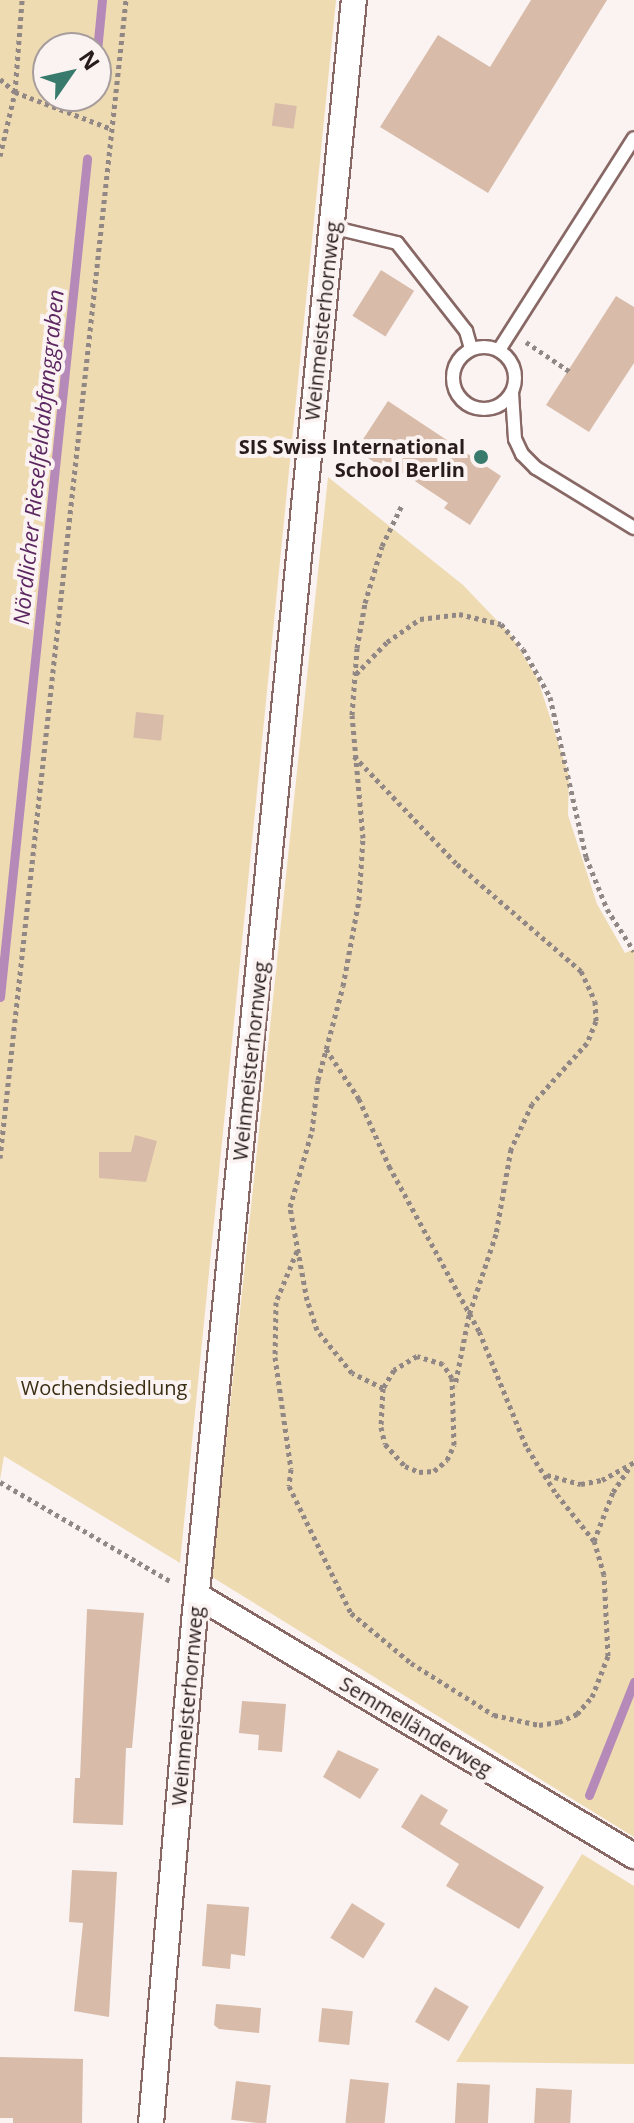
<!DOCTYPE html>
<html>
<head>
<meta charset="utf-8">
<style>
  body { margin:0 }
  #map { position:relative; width:634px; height:2123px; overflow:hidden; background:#fbf3f2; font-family:"Open Sans",sans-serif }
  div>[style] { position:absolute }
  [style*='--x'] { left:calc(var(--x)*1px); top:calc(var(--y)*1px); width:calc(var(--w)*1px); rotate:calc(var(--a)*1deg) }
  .green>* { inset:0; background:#eedbb2 }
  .stream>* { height:9px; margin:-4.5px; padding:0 4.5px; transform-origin:4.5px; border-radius:4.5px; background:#b58ab9 }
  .building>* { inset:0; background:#d8bca9; transform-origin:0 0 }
  .path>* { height:5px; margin-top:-2.5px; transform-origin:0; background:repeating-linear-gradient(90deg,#918785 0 4px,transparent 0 8px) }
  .roads { filter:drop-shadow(2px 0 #886865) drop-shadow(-2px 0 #886865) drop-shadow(0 2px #886865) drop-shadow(0 -2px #886865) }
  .lane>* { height:12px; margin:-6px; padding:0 6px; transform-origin:6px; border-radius:6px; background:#fff }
  .lane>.ring { margin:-6px; padding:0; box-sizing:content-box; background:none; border:12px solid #fff; border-radius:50% }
  .street>* { height:24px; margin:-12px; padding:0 12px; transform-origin:12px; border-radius:12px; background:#fff }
  .dots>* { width:22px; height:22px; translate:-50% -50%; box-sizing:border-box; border:4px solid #fbf3f2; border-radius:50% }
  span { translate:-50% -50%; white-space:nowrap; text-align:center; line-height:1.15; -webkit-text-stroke:8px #fbf3f2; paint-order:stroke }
  .street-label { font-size:20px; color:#291d1b }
  .poi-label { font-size:20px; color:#291d1b; font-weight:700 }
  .right { translate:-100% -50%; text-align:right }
  .park-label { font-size:20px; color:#3a2e13 }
  .water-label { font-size:22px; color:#5c2761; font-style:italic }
  .north { position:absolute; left:32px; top:32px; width:80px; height:80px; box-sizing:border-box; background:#fbf3f2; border:2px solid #a79d9c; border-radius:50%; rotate:56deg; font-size:22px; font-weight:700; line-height:32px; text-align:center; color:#291d1b }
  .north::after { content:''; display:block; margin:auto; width:28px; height:36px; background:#387b6d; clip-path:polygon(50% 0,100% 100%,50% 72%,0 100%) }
</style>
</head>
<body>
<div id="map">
  <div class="green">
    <div style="clip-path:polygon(evenodd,0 0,336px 0,180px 1563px,4px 1456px,0 1480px,0 0,48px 48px,96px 48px,96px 96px,48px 96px,48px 48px)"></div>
    <div style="clip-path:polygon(328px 477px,463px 585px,511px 635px,538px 680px,569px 776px,568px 815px,597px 904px,625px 953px,634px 949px,634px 1837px,212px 1577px)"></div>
    <div style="clip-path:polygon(582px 1854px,634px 1886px,634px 2064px,456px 2062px)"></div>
  </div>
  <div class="stream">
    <div style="--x:96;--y:61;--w:61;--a:-84.4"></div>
    <div style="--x:0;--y:997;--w:843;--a:-84.07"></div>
    <div style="--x:589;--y:1795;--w:122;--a:-68.3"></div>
  </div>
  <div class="building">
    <div style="clip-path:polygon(531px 0,607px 0,488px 193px,380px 127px,438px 35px,490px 67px)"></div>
    <div style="left:275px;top:103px;width:22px;height:23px;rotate:8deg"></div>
    <div style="left:381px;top:270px;width:39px;height:54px;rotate:32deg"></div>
    <div style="clip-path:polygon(616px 296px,634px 307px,634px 363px,589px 432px,546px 405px)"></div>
    <div style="clip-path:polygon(388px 401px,501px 476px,470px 525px,444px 508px,448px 503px,383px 460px,380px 466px,356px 450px)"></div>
    <div style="left:136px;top:712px;width:28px;height:26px;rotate:6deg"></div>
    <div style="clip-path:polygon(135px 1135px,157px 1141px,146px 1182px,99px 1178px,99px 1152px,131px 1152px)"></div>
    <div style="clip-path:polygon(87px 1609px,144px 1613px,132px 1748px,126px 1748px,123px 1825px,73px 1823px,75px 1778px,80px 1778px)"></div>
    <div style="clip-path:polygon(242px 1701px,286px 1704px,282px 1752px,258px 1750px,259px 1735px,239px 1733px)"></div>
    <div style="clip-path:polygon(338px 1750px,379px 1769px,360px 1799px,323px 1777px)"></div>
    <div style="clip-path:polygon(421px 1794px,448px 1810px,440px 1824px,544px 1887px,519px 1929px,446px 1886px,459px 1864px,401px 1827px)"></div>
    <div style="clip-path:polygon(72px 1870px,117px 1872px,109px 2017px,74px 2011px,83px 1923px,69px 1922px)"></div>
    <div style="left:352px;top:1903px;width:39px;height:41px;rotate:32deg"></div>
    <div style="clip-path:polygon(207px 1904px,249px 1907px,245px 1956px,231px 1954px,230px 1969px,202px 1966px)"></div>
    <div style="left:435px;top:1987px;width:39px;height:40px;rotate:30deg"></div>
    <div style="clip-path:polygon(216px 2004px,261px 2008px,259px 2033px,219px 2029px,214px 2025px)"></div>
    <div style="left:322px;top:2008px;width:31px;height:34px;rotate:6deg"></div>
    <div style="clip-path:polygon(0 2057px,83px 2059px,82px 2123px,13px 2123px,13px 2118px,0 2118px)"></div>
    <div style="left:350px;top:2079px;width:39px;height:44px;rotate:6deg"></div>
    <div style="left:236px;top:2081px;width:35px;height:39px;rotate:7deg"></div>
    <div style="left:457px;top:2083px;width:33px;height:40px;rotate:3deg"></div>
    <div style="left:536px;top:2088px;width:36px;height:35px;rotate:3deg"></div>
  </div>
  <div class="path">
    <div style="--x:0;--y:79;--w:20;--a:41"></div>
    <div style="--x:15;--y:92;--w:104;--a:20.9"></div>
    <div style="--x:0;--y:156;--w:66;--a:-76.8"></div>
    <div style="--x:15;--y:92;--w:92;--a:-85.6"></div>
    <div style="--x:526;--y:342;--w:55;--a:34"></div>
    <div style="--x:356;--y:674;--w:45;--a:-45.9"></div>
    <div style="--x:387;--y:642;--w:40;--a:-34.9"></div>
    <div style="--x:420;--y:619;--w:39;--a:-7"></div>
    <div style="--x:459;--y:614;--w:43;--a:13.4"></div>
    <div style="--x:501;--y:624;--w:33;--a:49"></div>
    <div style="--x:523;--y:649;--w:55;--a:60.6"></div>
    <div style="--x:550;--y:697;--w:164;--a:77.3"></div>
    <div style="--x:586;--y:857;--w:56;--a:68"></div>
    <div style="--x:607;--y:909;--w:50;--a:57.3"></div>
    <div style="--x:354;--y:756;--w:149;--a:46.4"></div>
    <div style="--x:457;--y:864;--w:164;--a:40.8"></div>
    <div style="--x:581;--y:971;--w:33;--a:65"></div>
    <div style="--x:595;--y:1001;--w:20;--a:87"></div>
    <div style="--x:596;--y:1021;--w:24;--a:112"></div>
    <div style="--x:587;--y:1043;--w:82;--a:132"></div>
    <div style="--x:532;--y:1104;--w:50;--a:115"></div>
    <div style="--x:511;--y:1149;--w:86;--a:100"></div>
    <div style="--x:496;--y:1234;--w:85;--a:108.4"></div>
    <div style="--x:469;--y:1315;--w:72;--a:101.2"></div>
    <div style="--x:0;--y:1158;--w:1165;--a:-83.79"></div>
    <div style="--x:297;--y:1251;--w:55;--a:112.4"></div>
    <div style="--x:276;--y:1302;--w:55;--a:91"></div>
    <div style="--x:275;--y:1357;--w:113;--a:81.9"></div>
    <div style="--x:291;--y:1469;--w:17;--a:97"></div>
    <div style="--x:289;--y:1486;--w:141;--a:64"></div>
    <div style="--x:351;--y:1613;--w:78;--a:39.8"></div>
    <div style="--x:411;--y:1663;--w:98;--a:32.1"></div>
    <div style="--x:494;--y:1715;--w:46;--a:12.5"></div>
    <div style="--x:539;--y:1725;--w:20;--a:-9"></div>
    <div style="--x:559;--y:1722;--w:20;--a:-24"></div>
    <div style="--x:577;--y:1714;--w:23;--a:-49"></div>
    <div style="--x:592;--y:1697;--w:44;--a:-68.7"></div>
    <div style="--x:608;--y:1656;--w:81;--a:-92.8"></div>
    <div style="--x:604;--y:1575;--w:35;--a:-106"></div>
    <div style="--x:594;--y:1541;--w:63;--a:-128.5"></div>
    <div style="--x:555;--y:1492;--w:54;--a:-122.2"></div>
    <div style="--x:526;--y:1446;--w:124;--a:-112.2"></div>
    <div style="--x:479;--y:1331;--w:186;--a:-118.6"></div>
    <div style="--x:390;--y:1168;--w:76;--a:-114.2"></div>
    <div style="--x:359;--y:1099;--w:60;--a:-123.4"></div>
    <div style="--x:383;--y:1388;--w:39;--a:93"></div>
    <div style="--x:381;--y:1427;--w:17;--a:77"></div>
    <div style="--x:385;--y:1444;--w:30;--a:48"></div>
    <div style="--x:405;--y:1466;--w:15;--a:23"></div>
    <div style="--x:419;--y:1472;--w:15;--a:-4"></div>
    <div style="--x:434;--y:1471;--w:17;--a:-40"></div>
    <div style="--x:447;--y:1460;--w:17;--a:-65"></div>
    <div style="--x:454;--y:1445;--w:67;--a:-91.7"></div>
    <div style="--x:452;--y:1378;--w:17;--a:-123"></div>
    <div style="--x:443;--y:1364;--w:27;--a:-163"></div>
    <div style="--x:417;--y:1356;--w:27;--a:149"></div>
    <div style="--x:394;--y:1370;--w:21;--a:121"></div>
    <div style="--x:383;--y:1388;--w:34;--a:-154"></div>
    <div style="--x:352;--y:1373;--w:55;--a:-129.1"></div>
    <div style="--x:317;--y:1330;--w:32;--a:-108"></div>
    <div style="--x:307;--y:1300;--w:95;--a:-100.4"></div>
    <div style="--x:290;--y:1207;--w:79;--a:-73.9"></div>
    <div style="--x:312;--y:1131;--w:51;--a:-83.3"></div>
    <div style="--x:318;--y:1080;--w:97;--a:-75.1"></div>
    <div style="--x:343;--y:986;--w:87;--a:-79.5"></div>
    <div style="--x:359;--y:900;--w:62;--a:-86.3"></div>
    <div style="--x:363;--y:838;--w:123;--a:-95.1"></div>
    <div style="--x:352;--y:715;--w:67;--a:-85.7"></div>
    <div style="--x:357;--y:648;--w:46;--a:-79.9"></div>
    <div style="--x:365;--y:603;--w:59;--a:-73.4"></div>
    <div style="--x:382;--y:546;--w:46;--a:-64"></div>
    <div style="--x:547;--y:1475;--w:35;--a:15"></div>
    <div style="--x:581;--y:1484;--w:21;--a:-11"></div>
    <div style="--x:602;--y:1480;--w:37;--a:-29"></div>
    <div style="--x:0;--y:1482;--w:199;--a:30.2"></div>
    <div style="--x:594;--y:1541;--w:53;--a:-68.8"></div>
    <div style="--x:613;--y:1492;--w:29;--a:-56"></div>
  </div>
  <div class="roads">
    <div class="lane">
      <div style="--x:331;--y:227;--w:68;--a:13.6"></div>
      <div style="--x:397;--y:243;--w:112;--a:51.9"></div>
      <div style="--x:466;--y:331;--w:19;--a:74"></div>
      <div class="ring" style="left:453px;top:347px;width:50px;height:50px"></div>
      <div style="--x:499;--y:350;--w:251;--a:-57.5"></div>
      <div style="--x:512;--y:393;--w:46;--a:86.3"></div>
      <div style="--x:515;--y:439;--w:17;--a:65"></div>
      <div style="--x:522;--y:454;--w:20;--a:45"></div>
      <div style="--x:536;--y:468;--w:115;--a:31.5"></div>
    </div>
    <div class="street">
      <div style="--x:198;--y:1596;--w:508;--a:30.81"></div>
      <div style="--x:151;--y:2123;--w:503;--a:-85.09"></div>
      <div style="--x:194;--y:1622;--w:1630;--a:-84.37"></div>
    </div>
  </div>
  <div class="dots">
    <div style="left:481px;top:457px;background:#387b6d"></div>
  </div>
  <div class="street-label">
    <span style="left:322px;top:321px;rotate:-84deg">Weinmeisterhornweg</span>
    <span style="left:250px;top:1061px;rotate:-84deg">Weinmeisterhornweg</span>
    <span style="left:187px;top:1706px;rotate:-85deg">Weinmeisterhornweg</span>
    <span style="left:416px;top:1726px;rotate:31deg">Semmelländerweg</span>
  </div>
  <div class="poi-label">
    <span class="right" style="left:465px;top:458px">SIS Swiss International<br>School Berlin</span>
  </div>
  <div class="park-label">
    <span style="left:104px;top:1387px">Wochendsiedlung</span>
  </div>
  <div class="water-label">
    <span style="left:38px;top:457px;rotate:-84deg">Nördlicher Rieselfeldabfanggraben</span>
  </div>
  <div class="north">N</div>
</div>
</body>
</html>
